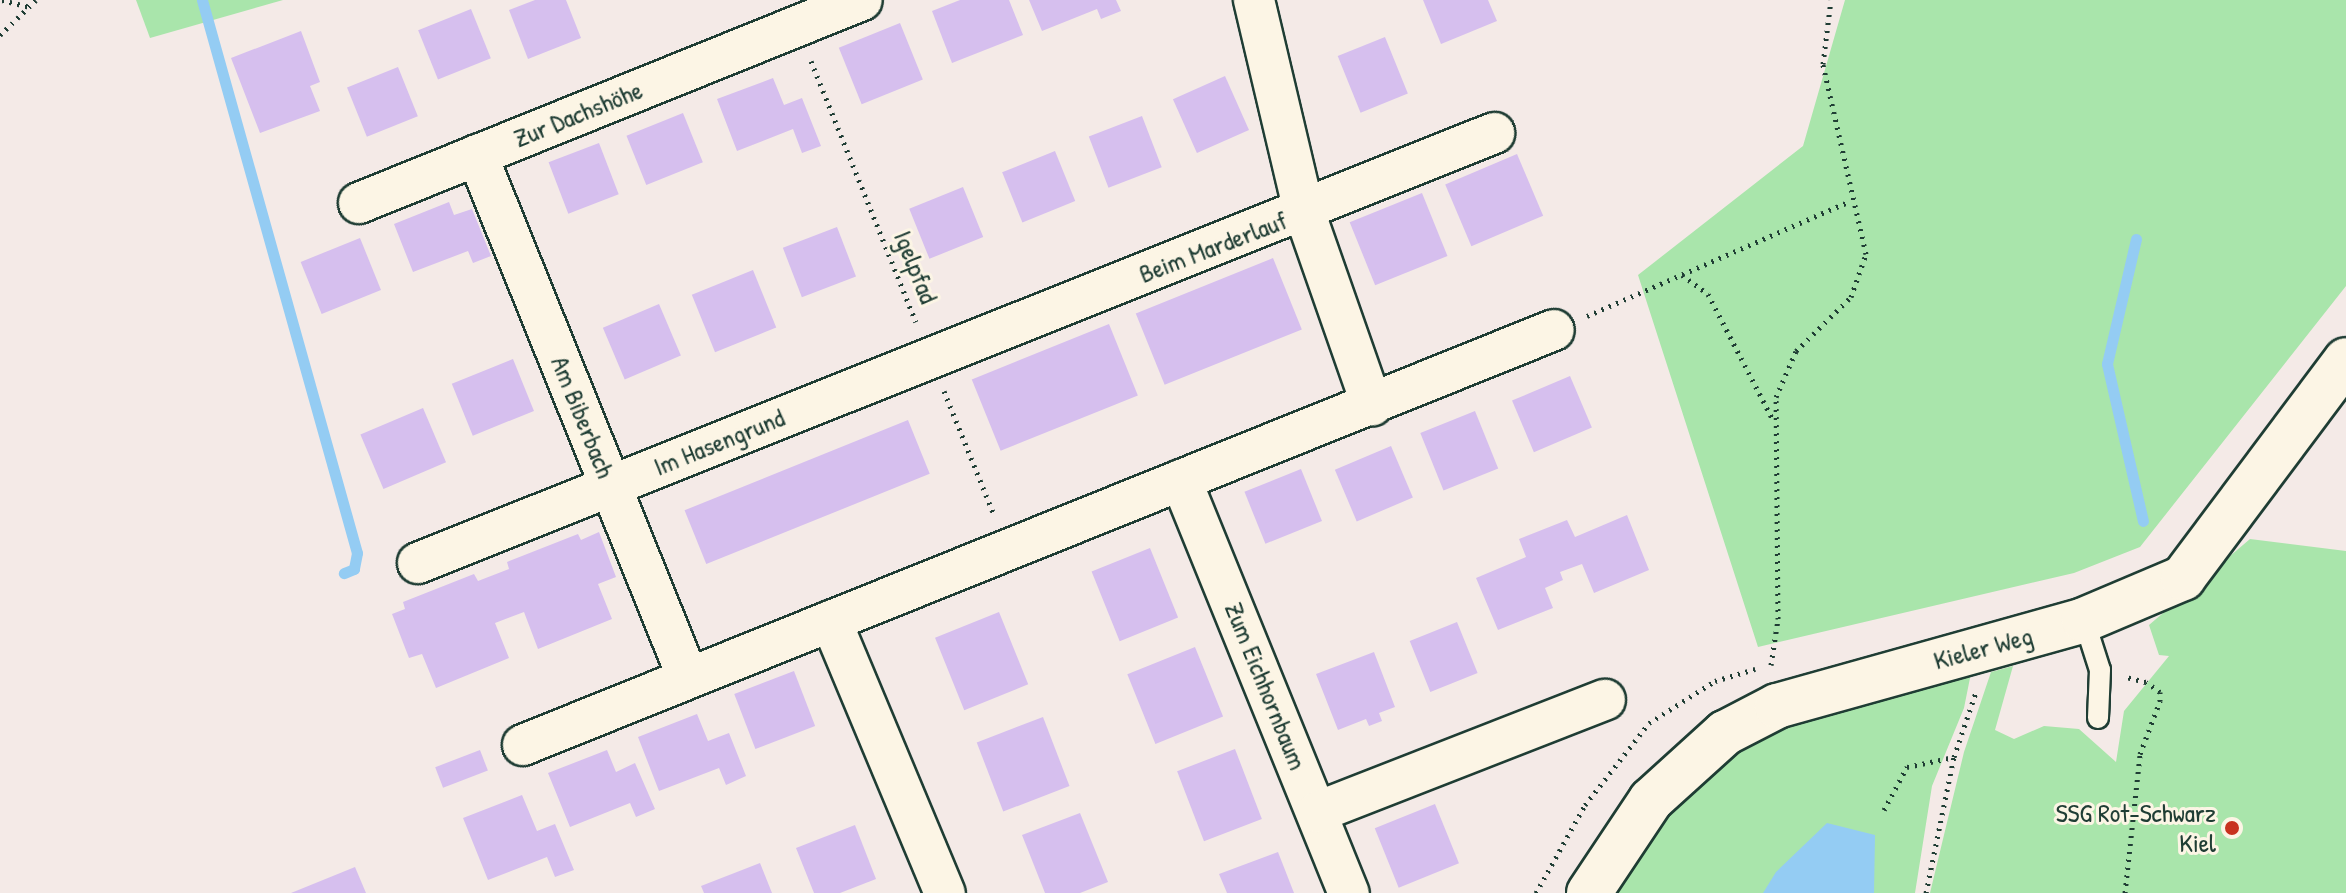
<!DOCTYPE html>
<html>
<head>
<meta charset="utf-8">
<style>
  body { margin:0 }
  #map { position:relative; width:2346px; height:893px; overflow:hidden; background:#f4eae7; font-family:"Patrick Hand",sans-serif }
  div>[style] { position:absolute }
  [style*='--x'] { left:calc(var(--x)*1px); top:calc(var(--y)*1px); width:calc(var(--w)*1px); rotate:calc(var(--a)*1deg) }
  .green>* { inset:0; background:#a9e5ab }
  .water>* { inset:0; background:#94ccf3 }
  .stream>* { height:11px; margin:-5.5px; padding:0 5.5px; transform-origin:5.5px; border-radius:5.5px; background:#94ccf3 }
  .building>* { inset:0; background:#d6bfee; transform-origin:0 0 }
  .path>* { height:5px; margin-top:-2.5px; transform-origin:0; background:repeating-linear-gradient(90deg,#1f3d34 0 2px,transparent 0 8px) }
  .roads { filter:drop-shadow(2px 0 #1f3d34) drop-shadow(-2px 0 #1f3d34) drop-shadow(0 2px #1f3d34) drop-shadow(0 -2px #1f3d34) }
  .lane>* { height:20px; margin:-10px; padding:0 10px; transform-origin:10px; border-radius:10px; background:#fcf5e5 }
  .street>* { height:40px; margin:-20px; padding:0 20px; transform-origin:20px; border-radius:20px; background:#fcf5e5 }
  .secondary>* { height:44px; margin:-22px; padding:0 22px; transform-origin:22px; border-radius:22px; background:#fcf5e5 }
  .dots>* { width:22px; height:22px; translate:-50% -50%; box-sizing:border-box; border:4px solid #fcf5e5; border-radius:50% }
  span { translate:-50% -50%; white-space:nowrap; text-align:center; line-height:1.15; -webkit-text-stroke:6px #fcf5e5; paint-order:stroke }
  .street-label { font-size:26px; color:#1f3d34 }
  .poi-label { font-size:26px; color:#1f3d34 }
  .right { translate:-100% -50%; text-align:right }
</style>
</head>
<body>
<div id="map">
  <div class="green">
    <div style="clip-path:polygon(136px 0,283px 0,150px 38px)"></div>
    <div style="clip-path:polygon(1845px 0,2346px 0,2346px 286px,2140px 547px,2074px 573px,1758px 647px,1638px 275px,1803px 146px)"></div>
    <div style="clip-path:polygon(2250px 539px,2346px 551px,2346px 893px,1930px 893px,1964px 752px,1991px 672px,2013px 666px,1995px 730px,2014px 739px,2044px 726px,2079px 729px,2116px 762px,2124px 711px,2169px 656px,2159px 655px,2149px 625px)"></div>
    <div style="clip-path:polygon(1971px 673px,1964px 708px,1932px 786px,1915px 893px,1616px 893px,1664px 811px,1774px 722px)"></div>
  </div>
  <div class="water">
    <div style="clip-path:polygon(1827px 823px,1875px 835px,1874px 893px,1763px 893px,1776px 872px)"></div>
  </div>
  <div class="stream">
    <div style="--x:202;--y:0;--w:574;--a:74.34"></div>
    <div style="--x:357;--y:553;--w:16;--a:101"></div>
    <div style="--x:354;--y:569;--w:11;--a:158"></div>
    <div style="--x:2136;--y:239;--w:128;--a:103.1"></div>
    <div style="--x:2107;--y:364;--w:161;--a:77.1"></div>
  </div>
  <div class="building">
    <div style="clip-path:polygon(535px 0,566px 0,581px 38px,528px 59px,509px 10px)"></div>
    <div style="clip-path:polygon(960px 0,1009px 0,1023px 35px,952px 63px,932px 11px)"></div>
    <div style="clip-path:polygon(1029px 0,1116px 0,1121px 11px,1101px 19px,1097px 9px,1042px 31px)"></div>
    <div style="clip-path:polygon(1423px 0,1488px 0,1497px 21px,1441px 44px)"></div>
    <div style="left:471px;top:9px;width:53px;height:57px;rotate:68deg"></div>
    <div style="left:900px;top:23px;width:61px;height:66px;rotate:68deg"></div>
    <div style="clip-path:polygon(301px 31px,320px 82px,310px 86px,320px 111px,260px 133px,231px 58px)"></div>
    <div style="left:1385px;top:37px;width:61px;height:51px;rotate:68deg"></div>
    <div style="left:398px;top:67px;width:53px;height:55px;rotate:68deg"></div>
    <div style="left:1225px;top:76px;width:59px;height:57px;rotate:66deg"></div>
    <div style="clip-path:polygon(773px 78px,784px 105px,802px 98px,821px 146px,802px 153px,793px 129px,737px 151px,717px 99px)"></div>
    <div style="left:683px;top:113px;width:53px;height:61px;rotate:68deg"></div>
    <div style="left:1142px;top:116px;width:55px;height:57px;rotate:69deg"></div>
    <div style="left:599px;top:143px;width:55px;height:54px;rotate:69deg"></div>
    <div style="left:1055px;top:151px;width:54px;height:57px;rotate:68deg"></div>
    <div style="left:1517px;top:154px;width:67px;height:78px;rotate:67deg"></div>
    <div style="left:963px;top:187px;width:54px;height:58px;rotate:68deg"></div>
    <div style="left:1422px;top:193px;width:68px;height:78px;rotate:68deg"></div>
    <div style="clip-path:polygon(449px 202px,454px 215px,472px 209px,491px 256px,473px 263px,468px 251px,413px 272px,394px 224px)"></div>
    <div style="left:837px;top:227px;width:53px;height:58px;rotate:69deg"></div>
    <div style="left:360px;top:238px;width:56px;height:64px;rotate:68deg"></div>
    <div style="left:1273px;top:258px;width:77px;height:148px;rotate:68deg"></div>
    <div style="left:753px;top:270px;width:62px;height:66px;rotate:68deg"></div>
    <div style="left:659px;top:304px;width:56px;height:61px;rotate:67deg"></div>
    <div style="left:1109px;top:324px;width:77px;height:148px;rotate:68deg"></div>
    <div style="left:513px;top:359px;width:56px;height:66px;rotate:68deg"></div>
    <div style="left:1570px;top:376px;width:56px;height:63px;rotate:67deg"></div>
    <div style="left:423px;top:408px;width:59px;height:68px;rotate:67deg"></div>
    <div style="left:1475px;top:411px;width:62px;height:59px;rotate:68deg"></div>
    <div style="left:908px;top:420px;width:58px;height:241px;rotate:68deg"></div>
    <div style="left:1391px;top:446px;width:56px;height:61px;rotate:67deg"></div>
    <div style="left:1301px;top:469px;width:56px;height:61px;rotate:68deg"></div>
    <div style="clip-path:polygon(1627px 515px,1649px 570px,1594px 593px,1582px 564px,1560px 572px,1563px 580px,1545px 588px,1553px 608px,1498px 630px,1476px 578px,1526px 557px,1519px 539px,1567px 520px,1575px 537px)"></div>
    <div style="clip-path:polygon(599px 532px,616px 577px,598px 584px,612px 619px,538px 649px,524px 612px,495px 623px,509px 658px,436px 688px,422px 654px,409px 658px,392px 614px,405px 609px,403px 602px,474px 574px,478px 581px,509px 569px,507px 562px,578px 534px,581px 540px)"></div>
    <div style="left:1150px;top:548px;width:75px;height:63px;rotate:68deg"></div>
    <div style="left:999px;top:612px;width:78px;height:69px;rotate:68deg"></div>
    <div style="left:1457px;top:622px;width:55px;height:51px;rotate:68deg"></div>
    <div style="left:1195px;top:647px;width:75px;height:73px;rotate:68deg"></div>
    <div style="clip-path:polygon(1374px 652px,1395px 707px,1379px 713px,1382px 721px,1369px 726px,1366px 719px,1338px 730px,1316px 674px)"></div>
    <div style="left:794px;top:671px;width:59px;height:64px;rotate:69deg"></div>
    <div style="clip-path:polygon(697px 714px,708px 741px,729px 733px,746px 776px,726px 785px,719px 768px,659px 791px,638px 737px)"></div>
    <div style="left:1043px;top:717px;width:74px;height:71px;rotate:69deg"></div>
    <div style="left:1235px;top:749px;width:75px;height:62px;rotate:69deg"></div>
    <div style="left:480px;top:750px;width:22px;height:48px;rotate:69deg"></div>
    <div style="clip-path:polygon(607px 750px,616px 772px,635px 763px,655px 809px,636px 817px,630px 803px,570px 827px,548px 773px)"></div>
    <div style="clip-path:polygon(522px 795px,537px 831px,555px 824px,574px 870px,555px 877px,547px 857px,488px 880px,463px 818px)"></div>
    <div style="left:1435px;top:804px;width:64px;height:65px;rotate:68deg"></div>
    <div style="clip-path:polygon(1080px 813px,1108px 882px,1080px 893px,1045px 893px,1022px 835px)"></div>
    <div style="clip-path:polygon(855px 825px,876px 879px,840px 893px,814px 893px,796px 848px)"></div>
    <div style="clip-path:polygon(1278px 852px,1294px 893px,1227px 893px,1219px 874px)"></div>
    <div style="clip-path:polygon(760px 863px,772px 893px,704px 893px,701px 886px)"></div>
    <div style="clip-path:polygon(355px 867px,366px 893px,291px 893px)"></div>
  </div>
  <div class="path">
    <div style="--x:2;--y:0;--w:30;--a:14"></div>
    <div style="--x:0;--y:35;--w:50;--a:-44.2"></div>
    <div style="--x:811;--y:61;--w:281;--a:68.1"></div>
    <div style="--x:1682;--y:275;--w:32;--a:36"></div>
    <div style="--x:1708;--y:294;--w:140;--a:62.7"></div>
    <div style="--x:1587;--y:316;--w:287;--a:-23.6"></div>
    <div style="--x:944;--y:391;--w:134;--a:68"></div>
    <div style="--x:1771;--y:665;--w:47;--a:-81.3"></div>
    <div style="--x:1778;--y:619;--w:222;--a:-90.5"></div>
    <div style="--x:1776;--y:397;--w:50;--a:-66.5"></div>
    <div style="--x:1796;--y:351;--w:77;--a:-44.5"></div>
    <div style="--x:1851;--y:297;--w:46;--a:-70.8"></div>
    <div style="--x:1866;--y:254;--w:195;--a:-102.8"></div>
    <div style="--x:1823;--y:64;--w:64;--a:-82.9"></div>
    <div style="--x:1884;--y:810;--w:49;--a:-61.9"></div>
    <div style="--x:1907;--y:767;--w:48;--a:-12"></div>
    <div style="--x:1536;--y:893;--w:101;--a:-60.9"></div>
    <div style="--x:1585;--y:805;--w:104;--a:-52"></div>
    <div style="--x:1649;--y:723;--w:78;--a:-32.5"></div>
    <div style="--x:1715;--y:681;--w:42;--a:-16.7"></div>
    <div style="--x:1926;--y:893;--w:139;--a:-78.4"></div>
    <div style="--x:1954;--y:757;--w:69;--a:-71.3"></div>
    <div style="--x:2125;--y:893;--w:140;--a:-83.8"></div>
    <div style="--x:2140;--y:754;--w:57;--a:-69.3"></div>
    <div style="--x:2160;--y:701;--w:9;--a:-90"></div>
    <div style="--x:2160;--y:692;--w:17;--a:-144"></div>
    <div style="--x:2146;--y:682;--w:21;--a:-166"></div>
  </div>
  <div class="roads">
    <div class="lane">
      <div style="--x:2084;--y:620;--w:52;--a:72.3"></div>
      <div style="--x:2100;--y:670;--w:48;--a:92.4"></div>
    </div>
    <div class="street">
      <div style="--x:1254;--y:0;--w:217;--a:76.7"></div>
      <div style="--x:1304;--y:211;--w:206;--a:70.7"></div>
      <div style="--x:477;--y:155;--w:564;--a:68.03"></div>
      <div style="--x:359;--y:203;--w:542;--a:-21.98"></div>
      <div style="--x:1181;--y:480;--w:446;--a:67.9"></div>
      <div style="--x:418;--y:563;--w:1159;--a:-21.78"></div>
      <div style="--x:831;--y:621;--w:295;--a:67.3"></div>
      <div style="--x:523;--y:745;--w:1111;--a:-21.93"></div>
      <div style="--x:1317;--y:812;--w:309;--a:-21.3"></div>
    </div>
    <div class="secondary">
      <div style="--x:1589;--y:893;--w:112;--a:-56.3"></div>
      <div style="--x:1651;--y:800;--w:100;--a:-42.2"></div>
      <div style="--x:1725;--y:733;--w:59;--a:-27.4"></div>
      <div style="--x:1777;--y:706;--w:319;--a:-15.6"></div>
      <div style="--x:2084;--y:620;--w:108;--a:-23"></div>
      <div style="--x:2183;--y:578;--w:272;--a:-53.2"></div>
    </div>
  </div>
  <div class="dots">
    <div style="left:2232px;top:828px;background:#c8321e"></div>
  </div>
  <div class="street-label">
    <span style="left:578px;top:114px;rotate:-22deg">Zur Dachshöhe</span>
    <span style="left:1213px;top:247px;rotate:-21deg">Beim Marderlauf</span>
    <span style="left:916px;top:267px;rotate:68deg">Igelpfad</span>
    <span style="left:583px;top:417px;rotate:68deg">Am Biberbach</span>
    <span style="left:719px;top:442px;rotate:-22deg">Im Hasengrund</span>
    <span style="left:1983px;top:648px;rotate:-15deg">Kieler Weg</span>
    <span style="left:1266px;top:686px;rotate:68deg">Zum Eichhornbaum</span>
  </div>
  <div class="poi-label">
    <span class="right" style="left:2216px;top:828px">SSG Rot-Schwarz<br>Kiel</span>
  </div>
</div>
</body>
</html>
